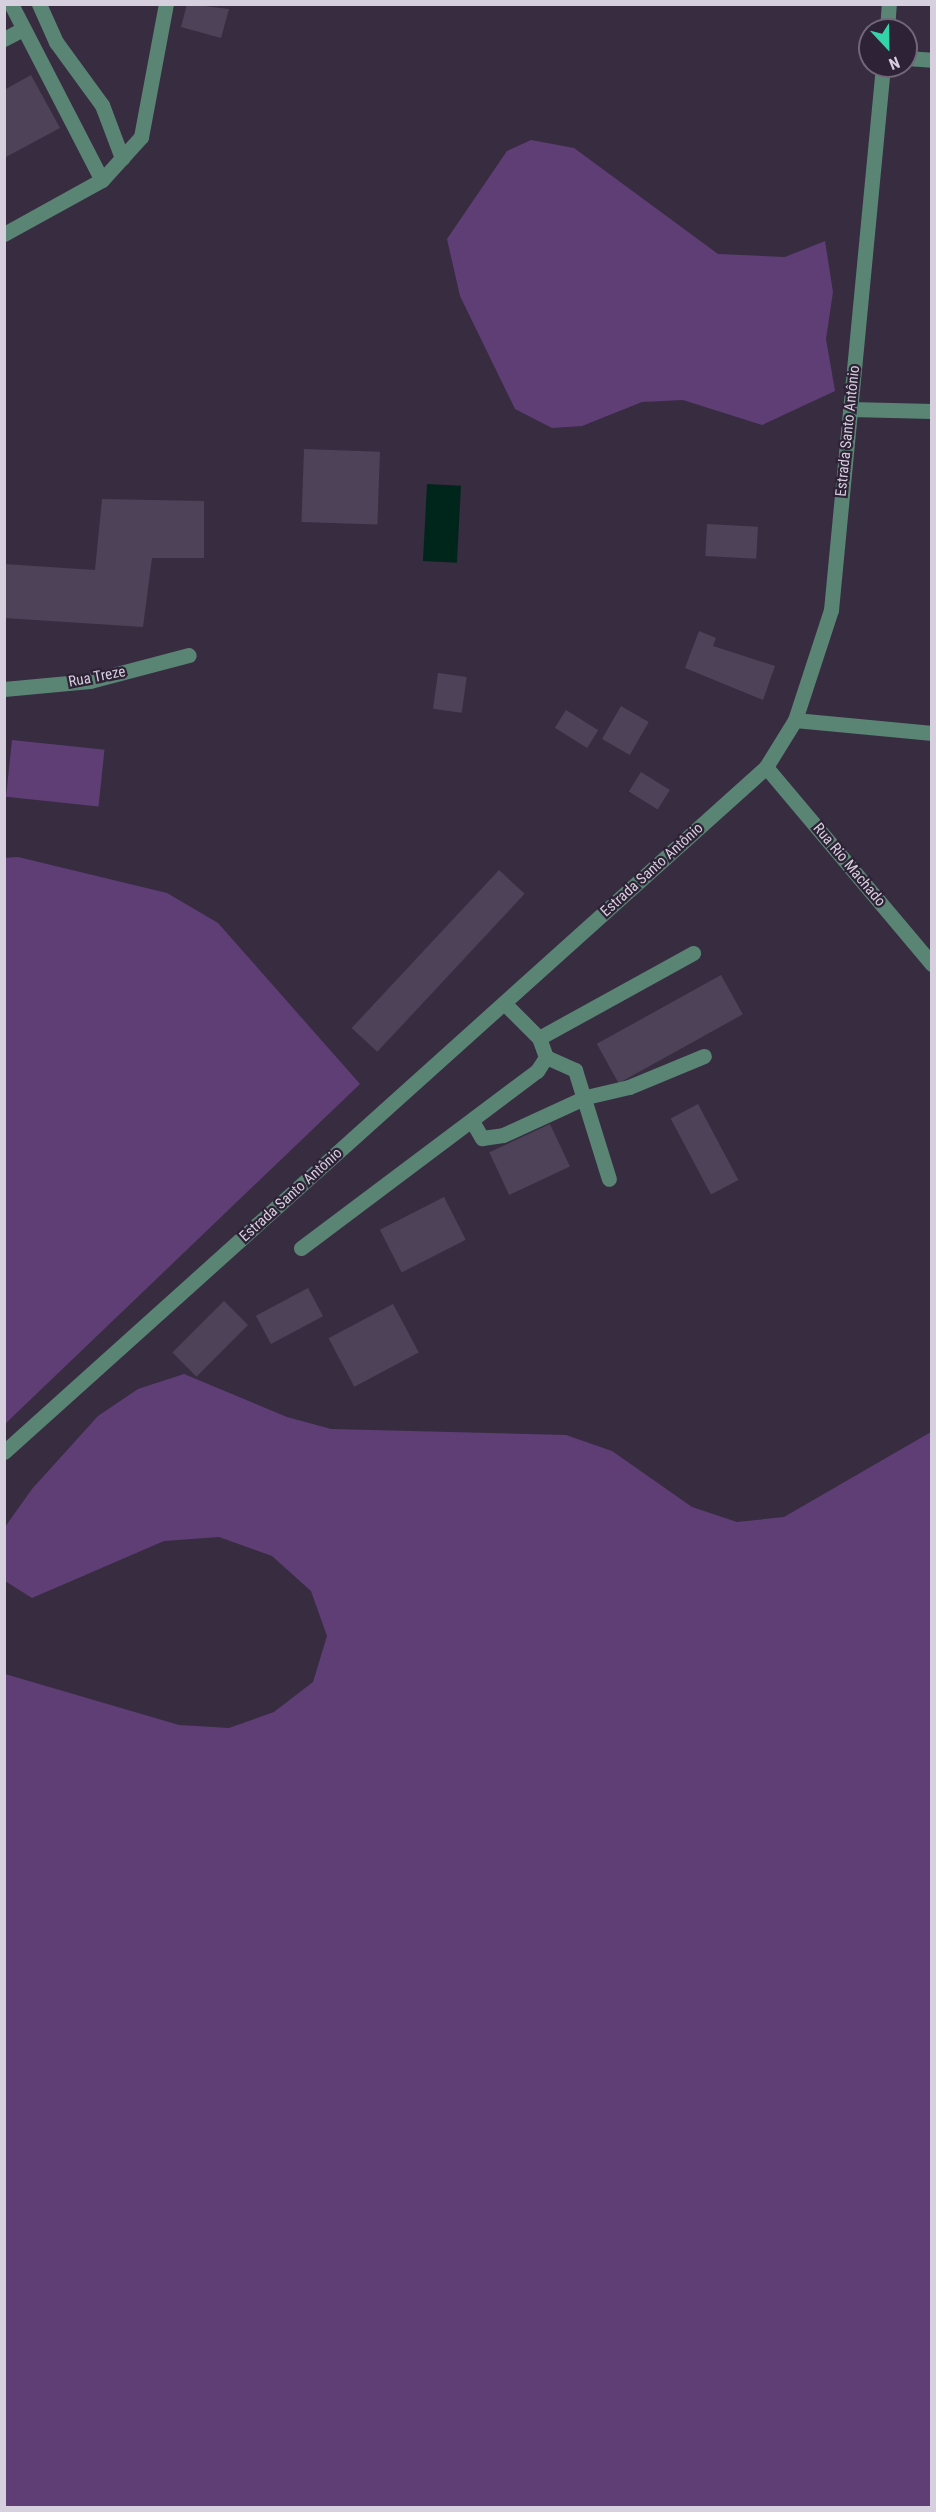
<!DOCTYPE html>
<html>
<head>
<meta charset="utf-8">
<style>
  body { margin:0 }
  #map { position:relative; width:936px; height:2512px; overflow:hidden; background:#382c41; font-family:"Roboto Condensed",sans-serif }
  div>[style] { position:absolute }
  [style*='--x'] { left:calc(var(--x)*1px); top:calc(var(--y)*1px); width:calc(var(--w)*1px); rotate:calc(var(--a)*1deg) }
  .green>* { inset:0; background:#5f3e76; transform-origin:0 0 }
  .water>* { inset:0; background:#00251b; transform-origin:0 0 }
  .building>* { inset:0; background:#4e4258; transform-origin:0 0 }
  .minor>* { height:15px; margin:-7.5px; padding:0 7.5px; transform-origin:7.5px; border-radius:7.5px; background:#5a8575 }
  span { translate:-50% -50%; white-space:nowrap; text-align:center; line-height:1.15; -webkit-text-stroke:4.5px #2e2236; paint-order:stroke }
  .street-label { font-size:15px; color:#d6cfdd }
  .frame { position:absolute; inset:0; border:6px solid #d6cfdd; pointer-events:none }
  .north { position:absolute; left:858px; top:18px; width:60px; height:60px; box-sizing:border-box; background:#2e2236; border:2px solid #716779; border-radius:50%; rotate:158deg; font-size:16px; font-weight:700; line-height:24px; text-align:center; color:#d6cfdd }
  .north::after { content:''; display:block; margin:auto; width:21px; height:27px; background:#33d4a8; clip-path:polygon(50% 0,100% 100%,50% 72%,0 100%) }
</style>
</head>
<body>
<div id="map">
  <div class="green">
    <div style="clip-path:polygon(531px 140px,574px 148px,718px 254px,785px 257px,825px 241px,833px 292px,826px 339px,835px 391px,762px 425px,683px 400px,642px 402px,582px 426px,552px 428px,515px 409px,460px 296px,447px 239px,507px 151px)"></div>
    <div style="left:12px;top:740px;width:93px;height:57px;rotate:6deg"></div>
    <div style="clip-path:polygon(18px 857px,167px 893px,218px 923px,360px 1084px,5px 1424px,4px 858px)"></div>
    <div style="clip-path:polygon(184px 1374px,287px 1417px,331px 1429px,566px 1435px,612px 1451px,692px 1507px,737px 1522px,784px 1517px,931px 1432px,931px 2507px,5px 2507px,5px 1674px,179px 1725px,229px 1728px,274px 1712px,313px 1682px,327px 1636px,311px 1591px,272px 1556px,219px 1537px,164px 1541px,32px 1598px,5px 1581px,5px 1527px,32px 1489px,98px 1416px,138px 1389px)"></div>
  </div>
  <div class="water">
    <div style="left:427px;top:484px;width:34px;height:77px;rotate:3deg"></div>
  </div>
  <div class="building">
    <div style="clip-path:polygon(187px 4px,229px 9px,221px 38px,181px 27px)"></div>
    <div style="clip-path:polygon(31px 75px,60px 128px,4px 158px,4px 90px)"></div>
    <div style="left:304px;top:449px;width:76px;height:73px;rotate:2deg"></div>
    <div style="clip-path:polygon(102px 499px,204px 501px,204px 558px,152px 558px,143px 627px,4px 618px,4px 564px,95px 570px)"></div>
    <div style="left:707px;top:524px;width:51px;height:32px;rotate:3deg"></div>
    <div style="clip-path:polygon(699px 631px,716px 638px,713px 646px,775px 666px,763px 700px,685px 668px)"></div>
    <div style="left:438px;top:673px;width:29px;height:36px;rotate:8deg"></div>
    <div style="left:621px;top:706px;width:32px;height:38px;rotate:30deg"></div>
    <div style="left:566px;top:710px;width:38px;height:21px;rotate:32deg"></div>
    <div style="left:641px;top:772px;width:34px;height:23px;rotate:32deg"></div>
    <div style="left:499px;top:870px;width:35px;height:216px;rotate:43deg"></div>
    <div style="left:721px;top:975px;width:45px;height:142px;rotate:61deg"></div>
    <div style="left:698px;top:1104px;width:86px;height:31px;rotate:62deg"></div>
    <div style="left:550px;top:1124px;width:47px;height:67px;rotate:65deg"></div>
    <div style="left:444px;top:1197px;width:48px;height:72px;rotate:63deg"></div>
    <div style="left:308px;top:1288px;width:32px;height:59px;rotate:62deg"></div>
    <div style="left:224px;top:1301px;width:34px;height:73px;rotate:45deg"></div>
    <div style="left:393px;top:1304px;width:55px;height:73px;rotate:62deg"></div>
  </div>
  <div class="minor">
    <div style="--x:11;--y:4;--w:198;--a:62.7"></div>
    <div style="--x:39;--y:4;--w:42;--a:65.9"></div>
    <div style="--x:56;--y:42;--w:78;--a:53.9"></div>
    <div style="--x:102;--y:105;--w:57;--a:69.3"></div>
    <div style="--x:887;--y:30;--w:26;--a:-86"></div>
    <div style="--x:4;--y:39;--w:21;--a:-28"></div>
    <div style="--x:906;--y:58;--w:26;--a:4"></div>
    <div style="--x:4;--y:234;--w:112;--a:-28.9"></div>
    <div style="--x:102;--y:180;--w:58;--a:-47.8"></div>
    <div style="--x:141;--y:137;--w:135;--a:-79.4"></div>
    <div style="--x:850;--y:409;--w:82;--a:1.4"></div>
    <div style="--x:4;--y:689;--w:86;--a:-5.3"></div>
    <div style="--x:90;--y:681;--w:102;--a:-14.7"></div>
    <div style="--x:795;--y:720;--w:138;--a:5.4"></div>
    <div style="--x:766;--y:767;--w:258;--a:49.9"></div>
    <div style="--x:539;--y:1038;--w:176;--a:-28.9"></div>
    <div style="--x:546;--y:1057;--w:32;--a:24"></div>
    <div style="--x:575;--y:1070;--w:114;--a:72.7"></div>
    <div style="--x:472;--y:1121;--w:20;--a:60"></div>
    <div style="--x:482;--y:1138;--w:21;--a:-8"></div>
    <div style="--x:503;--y:1135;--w:91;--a:-24.6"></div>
    <div style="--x:586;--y:1097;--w:44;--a:-13.1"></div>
    <div style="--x:629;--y:1087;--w:81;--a:-22.5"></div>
    <div style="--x:301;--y:1248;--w:295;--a:-36.9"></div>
    <div style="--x:537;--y:1071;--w:17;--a:-57"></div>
    <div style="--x:546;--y:1057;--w:20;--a:-110"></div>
    <div style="--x:539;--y:1038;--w:48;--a:-135"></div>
    <div style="--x:4;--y:1452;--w:1025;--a:-41.95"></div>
    <div style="--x:766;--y:767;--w:55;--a:-58.3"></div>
    <div style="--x:795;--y:720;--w:116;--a:-71.9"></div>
    <div style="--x:831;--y:610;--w:546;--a:-84.54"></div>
  </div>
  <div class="street-label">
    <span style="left:848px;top:431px;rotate:-84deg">Estrada Santo Antônio</span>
    <span style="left:97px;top:677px;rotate:-11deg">Rua Treze</span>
    <span style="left:849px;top:865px;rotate:50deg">Rua Rio Machado</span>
    <span style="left:652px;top:870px;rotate:-42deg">Estrada Santo Antônio</span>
    <span style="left:291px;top:1195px;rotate:-42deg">Estrada Santo Antônio</span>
  </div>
  <div class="frame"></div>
  <div class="north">N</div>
</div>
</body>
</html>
